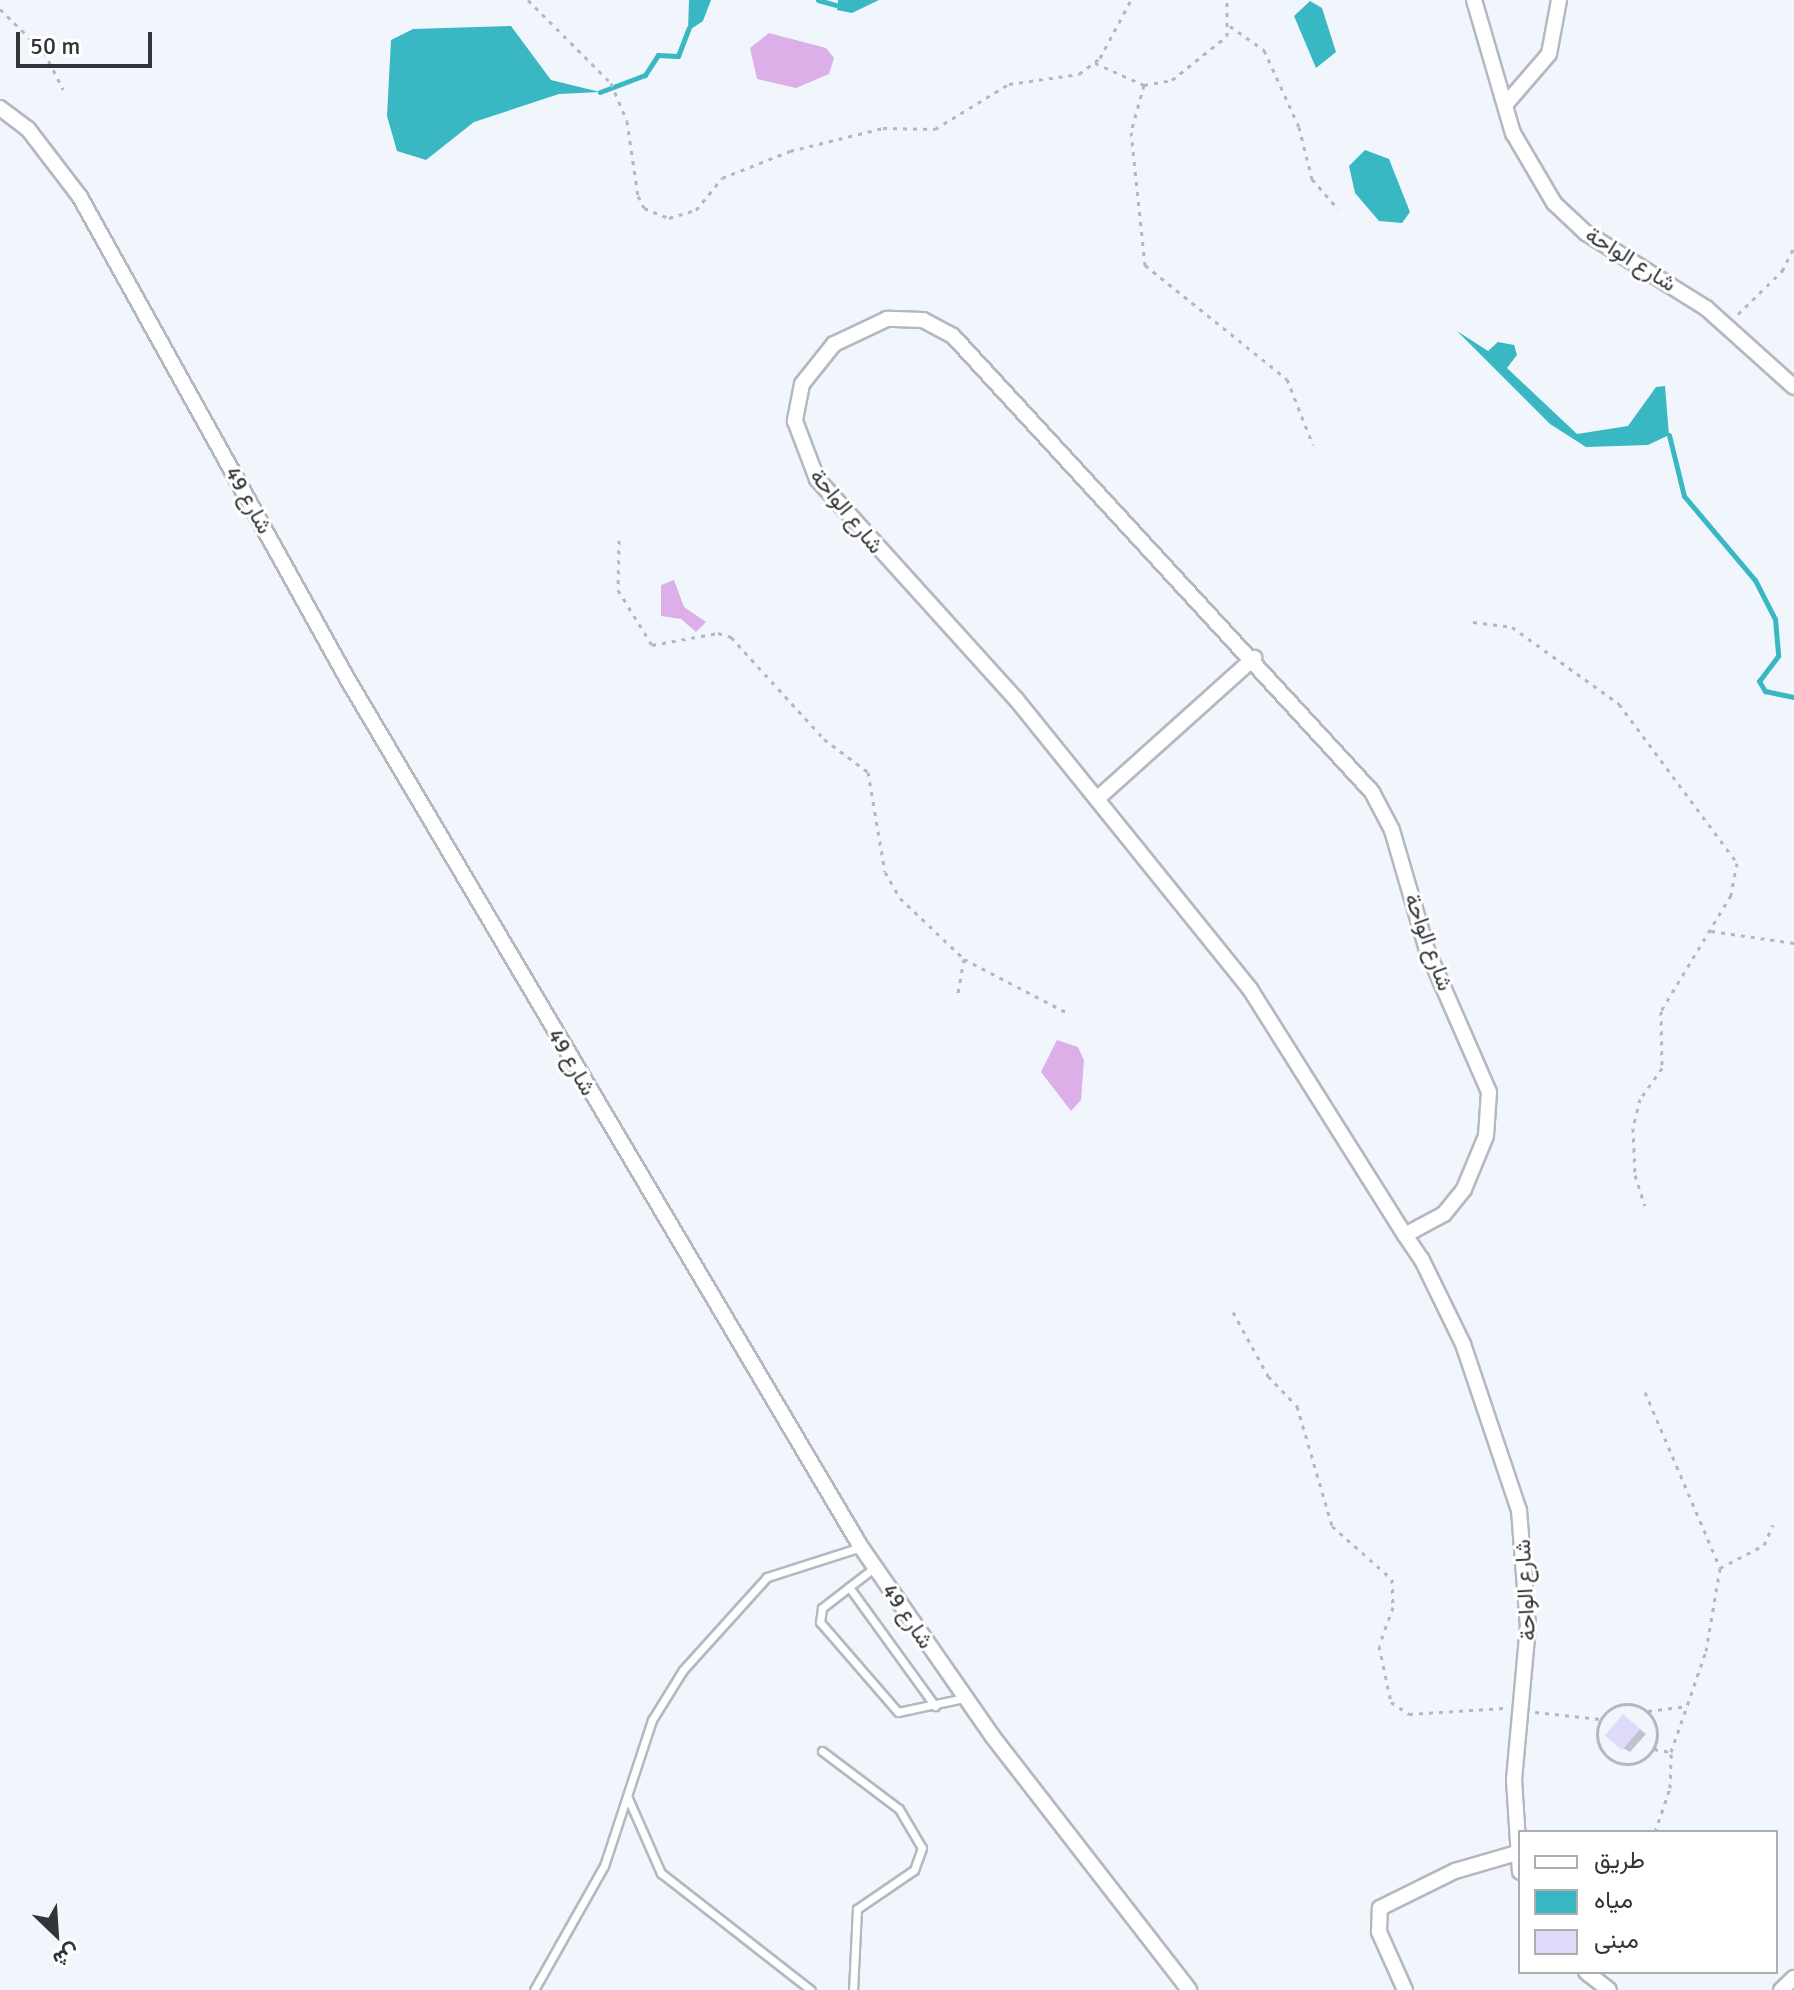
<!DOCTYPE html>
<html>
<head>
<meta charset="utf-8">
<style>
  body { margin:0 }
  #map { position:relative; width:1794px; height:1990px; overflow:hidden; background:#f1f6fd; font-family:Signika,Vazirmatn,sans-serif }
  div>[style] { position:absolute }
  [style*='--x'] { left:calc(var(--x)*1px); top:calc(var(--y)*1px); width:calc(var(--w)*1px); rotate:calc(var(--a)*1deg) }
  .green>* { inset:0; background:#ddafe8 }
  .water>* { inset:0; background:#39b8c3 }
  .shadow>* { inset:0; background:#0003 }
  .stream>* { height:5px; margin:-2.5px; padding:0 2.5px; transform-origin:2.5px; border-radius:2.5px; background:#39b8c3 }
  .building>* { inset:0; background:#dedbfa; transform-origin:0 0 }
  .path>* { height:3px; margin-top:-1.5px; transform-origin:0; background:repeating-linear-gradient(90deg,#b4b8bd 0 4px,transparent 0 10px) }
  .path>.ring { margin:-1.5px; padding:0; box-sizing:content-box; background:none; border:3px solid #b4b8bd; border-radius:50% }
  .roads { filter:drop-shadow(2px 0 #b3b8c1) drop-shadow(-2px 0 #b3b8c1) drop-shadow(0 2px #b3b8c1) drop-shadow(0 -2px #b3b8c1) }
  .service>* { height:7px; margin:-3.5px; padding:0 3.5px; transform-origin:3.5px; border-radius:3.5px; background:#fff }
  .minor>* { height:14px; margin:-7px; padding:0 7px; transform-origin:7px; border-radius:7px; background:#fff }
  span { translate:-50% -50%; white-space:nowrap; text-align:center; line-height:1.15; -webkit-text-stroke:6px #fff; paint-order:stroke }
  .street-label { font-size:22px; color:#323437 }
  .legend { position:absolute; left:1518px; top:1830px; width:260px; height:144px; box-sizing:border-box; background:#fff; border:2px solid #adaeaf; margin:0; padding:10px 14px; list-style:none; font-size:24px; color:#323437 }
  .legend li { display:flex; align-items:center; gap:16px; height:40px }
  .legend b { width:40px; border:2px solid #adaeaf }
  .north { position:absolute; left:16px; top:1894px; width:80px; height:80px; -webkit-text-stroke:6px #fff; paint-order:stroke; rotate:155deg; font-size:22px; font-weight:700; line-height:32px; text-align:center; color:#323437 }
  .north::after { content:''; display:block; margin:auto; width:28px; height:36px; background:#323437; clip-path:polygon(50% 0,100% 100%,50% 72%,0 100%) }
  .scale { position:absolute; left:16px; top:32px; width:136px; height:36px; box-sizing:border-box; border:4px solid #323437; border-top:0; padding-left:10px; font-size:24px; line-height:28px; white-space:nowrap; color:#323437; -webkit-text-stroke:6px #fff; paint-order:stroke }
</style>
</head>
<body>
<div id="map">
  <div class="green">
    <div style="clip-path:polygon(769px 33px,826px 48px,834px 58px,829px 74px,796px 88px,757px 79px,750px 48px)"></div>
    <div style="clip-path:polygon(674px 580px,684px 607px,706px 622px,696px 632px,681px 619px,661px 616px,661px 585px)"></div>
    <div style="clip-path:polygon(1057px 1040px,1078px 1047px,1084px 1060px,1081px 1100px,1071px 1111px,1041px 1072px)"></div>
  </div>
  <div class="water">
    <div style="clip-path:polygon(689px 0,711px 0,703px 21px,688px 31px)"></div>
    <div style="clip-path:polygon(838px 0,879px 0,852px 13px,837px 10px)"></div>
    <div style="clip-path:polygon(1310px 1px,1322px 8px,1336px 52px,1316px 68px,1294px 16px)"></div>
    <div style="clip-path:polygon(511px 26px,551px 80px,600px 92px,559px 94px,474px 122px,426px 160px,397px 151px,387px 116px,391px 40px,413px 29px)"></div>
    <div style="clip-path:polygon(1365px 150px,1389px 159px,1410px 212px,1402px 223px,1379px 221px,1355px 193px,1349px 166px)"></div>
    <div style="clip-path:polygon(1457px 331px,1488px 351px,1498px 342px,1514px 345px,1517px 355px,1507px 368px,1577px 434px,1628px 426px,1656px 387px,1665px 386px,1669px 435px,1648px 445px,1586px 447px,1550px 424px)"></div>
  </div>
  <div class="shadow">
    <div style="clip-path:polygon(1623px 1716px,1646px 1734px,1630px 1752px,1623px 1748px)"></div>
  </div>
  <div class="stream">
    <div style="--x:818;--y:0;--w:18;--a:16"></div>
    <div style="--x:600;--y:92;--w:48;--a:-20.7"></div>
    <div style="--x:645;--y:75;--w:24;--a:-57"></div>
    <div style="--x:658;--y:55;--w:20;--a:3"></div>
    <div style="--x:678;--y:56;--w:30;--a:-69"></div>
    <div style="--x:1669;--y:435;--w:63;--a:76.2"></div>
    <div style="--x:1684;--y:496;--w:110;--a:49.8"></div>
    <div style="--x:1755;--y:580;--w:44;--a:62.9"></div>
    <div style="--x:1775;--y:619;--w:37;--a:85"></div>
    <div style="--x:1778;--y:656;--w:31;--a:127"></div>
    <div style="--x:1759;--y:681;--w:12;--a:59"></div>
    <div style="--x:1765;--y:691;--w:30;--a:12"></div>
  </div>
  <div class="building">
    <div style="left:1623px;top:1714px;width:23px;height:28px;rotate:41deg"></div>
  </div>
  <div class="path">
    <div style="--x:528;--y:0;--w:117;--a:45"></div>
    <div style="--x:611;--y:83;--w:41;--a:67.2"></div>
    <div style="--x:627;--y:121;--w:76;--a:81.7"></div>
    <div style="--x:638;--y:196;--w:13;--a:63"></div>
    <div style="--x:644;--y:208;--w:27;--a:22"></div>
    <div style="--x:669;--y:218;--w:28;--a:-17"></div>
    <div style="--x:696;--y:210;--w:41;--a:-50.9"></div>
    <div style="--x:722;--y:178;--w:73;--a:-21.7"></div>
    <div style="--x:790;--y:151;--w:96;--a:-13.9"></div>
    <div style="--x:883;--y:128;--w:52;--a:1.1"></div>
    <div style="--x:935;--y:129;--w:87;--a:-31.3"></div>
    <div style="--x:1009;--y:84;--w:71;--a:-8.1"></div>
    <div style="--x:1079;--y:74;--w:26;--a:-37"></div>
    <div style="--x:1100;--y:58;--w:66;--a:-61.9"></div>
    <div style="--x:0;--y:9;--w:62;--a:44.3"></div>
    <div style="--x:44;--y:52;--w:42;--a:62.8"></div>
    <div style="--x:1230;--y:26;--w:42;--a:35.2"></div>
    <div style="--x:1264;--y:50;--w:85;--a:65.6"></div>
    <div style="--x:1299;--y:127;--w:54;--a:76"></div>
    <div style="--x:1312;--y:179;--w:40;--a:49"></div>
    <div style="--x:1095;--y:63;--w:54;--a:24.2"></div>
    <div style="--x:1144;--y:85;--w:28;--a:-10"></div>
    <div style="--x:1172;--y:80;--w:70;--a:-38.7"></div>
    <div style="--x:1227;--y:36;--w:36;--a:-90"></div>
    <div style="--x:1144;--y:85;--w:49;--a:105.5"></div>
    <div style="--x:1131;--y:132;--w:134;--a:84"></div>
    <div style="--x:1145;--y:265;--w:182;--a:38.8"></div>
    <div style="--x:1287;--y:379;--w:71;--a:68.5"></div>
    <div style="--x:1738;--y:314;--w:62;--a:-44.3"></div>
    <div style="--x:1782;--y:271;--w:27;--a:-63"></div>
    <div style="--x:619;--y:540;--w:50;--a:91.1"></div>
    <div style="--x:618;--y:590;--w:65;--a:58.3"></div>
    <div style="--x:652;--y:645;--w:67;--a:-10.3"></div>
    <div style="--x:718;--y:633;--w:14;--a:17"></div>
    <div style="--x:731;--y:637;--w:138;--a:47.6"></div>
    <div style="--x:824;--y:739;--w:55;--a:36.9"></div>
    <div style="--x:868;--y:772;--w:101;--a:80.4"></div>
    <div style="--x:885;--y:872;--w:30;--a:60"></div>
    <div style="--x:900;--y:898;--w:88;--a:43.6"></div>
    <div style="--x:964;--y:959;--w:39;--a:100"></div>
    <div style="--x:1473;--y:622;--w:39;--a:7"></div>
    <div style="--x:1512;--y:627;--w:132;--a:35.7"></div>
    <div style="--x:1619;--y:704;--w:198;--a:53.4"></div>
    <div style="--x:1737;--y:863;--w:33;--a:101"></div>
    <div style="--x:1731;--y:895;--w:135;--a:121.1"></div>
    <div style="--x:1661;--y:1011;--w:57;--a:89"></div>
    <div style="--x:1662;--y:1068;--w:38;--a:125"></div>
    <div style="--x:1640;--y:1099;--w:30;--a:104"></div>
    <div style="--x:1633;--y:1128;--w:47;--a:87.6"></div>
    <div style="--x:1635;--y:1175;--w:32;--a:72"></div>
    <div style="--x:1711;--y:931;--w:84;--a:8.2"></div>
    <div style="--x:964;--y:959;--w:115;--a:27.5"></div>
    <div style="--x:1233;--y:1312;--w:73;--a:61.3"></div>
    <div style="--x:1268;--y:1376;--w:42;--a:46"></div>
    <div style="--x:1297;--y:1406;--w:125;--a:73.7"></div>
    <div style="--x:1332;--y:1526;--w:80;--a:41.5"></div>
    <div style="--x:1392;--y:1579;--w:28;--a:88"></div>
    <div style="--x:1393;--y:1607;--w:41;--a:109.7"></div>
    <div style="--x:1379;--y:1646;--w:57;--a:77.9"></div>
    <div style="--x:1391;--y:1702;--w:22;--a:34"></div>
    <div style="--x:1409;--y:1714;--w:95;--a:-3.6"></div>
    <div style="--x:1645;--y:1392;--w:191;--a:66.9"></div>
    <div class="ring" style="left:1597px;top:1704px;width:57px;height:57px"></div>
    <div style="--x:1648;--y:1711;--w:40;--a:-7.1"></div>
    <div style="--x:1535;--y:1712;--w:66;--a:6.1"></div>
    <div style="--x:1654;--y:1749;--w:16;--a:11"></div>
    <div style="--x:1655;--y:1832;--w:46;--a:-71.2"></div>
    <div style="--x:1670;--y:1788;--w:36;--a:-88"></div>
    <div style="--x:1671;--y:1752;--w:107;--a:-70.9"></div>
    <div style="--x:1706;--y:1651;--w:84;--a:-80.4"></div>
    <div style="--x:1720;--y:1568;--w:50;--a:-27.6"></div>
    <div style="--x:1764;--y:1545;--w:22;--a:-66"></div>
  </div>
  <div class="roads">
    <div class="service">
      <div style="--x:875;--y:1567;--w:67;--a:142.3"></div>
      <div style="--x:822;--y:1608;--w:14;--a:98"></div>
      <div style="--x:820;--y:1622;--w:119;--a:49.1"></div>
      <div style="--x:898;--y:1712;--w:67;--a:-12"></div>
      <div style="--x:849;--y:1587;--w:147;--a:54.1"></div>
      <div style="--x:822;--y:1751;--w:96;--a:37"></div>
      <div style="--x:899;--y:1809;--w:45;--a:59.5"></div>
      <div style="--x:922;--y:1848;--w:23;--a:110"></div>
      <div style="--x:914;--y:1870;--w:69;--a:145.6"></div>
      <div style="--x:857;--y:1909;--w:81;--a:92.8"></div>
      <div style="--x:628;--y:1798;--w:82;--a:66.3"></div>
      <div style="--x:661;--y:1873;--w:190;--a:38"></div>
      <div style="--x:534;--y:1990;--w:142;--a:-60.6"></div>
      <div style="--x:604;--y:1866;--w:154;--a:-71.8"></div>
      <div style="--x:652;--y:1720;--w:59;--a:-58.2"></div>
      <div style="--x:683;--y:1670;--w:125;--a:-47.9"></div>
      <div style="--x:767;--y:1577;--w:99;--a:-17.7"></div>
    </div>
    <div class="minor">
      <div style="--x:1474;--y:0;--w:139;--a:73.7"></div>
      <div style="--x:1513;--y:133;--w:81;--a:59.6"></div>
      <div style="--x:1554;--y:203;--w:44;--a:43.2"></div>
      <div style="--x:1586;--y:233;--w:142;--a:32"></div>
      <div style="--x:1706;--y:308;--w:118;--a:41.9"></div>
      <div style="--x:1505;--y:105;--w:67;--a:-49.2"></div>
      <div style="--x:1549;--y:54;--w:55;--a:-79.5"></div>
      <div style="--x:0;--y:108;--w:35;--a:37"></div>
      <div style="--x:28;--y:129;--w:86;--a:52.6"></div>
      <div style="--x:80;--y:197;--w:552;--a:60.98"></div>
      <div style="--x:348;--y:680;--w:1007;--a:59.39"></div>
      <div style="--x:861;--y:1547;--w:231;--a:55.2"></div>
      <div style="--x:993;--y:1737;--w:320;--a:52.2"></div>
      <div style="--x:1098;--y:798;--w:210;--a:-41.9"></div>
      <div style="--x:1405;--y:1235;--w:44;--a:-28.3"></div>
      <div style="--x:1444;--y:1214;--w:32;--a:-51"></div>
      <div style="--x:1464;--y:1189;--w:57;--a:-67.5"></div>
      <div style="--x:1486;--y:1136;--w:44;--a:-86.1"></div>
      <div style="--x:1489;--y:1092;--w:155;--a:-113.6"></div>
      <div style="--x:1427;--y:950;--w:125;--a:-106.3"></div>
      <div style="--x:1392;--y:830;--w:43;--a:-117.8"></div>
      <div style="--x:1372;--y:792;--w:619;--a:-132.58"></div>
      <div style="--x:953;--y:336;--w:34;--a:-152"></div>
      <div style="--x:923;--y:320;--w:36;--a:-178"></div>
      <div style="--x:887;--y:319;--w:59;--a:154.7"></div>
      <div style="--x:834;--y:344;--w:51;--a:128.7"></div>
      <div style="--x:802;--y:384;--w:38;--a:101"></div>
      <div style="--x:795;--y:421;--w:62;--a:69.2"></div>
      <div style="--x:817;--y:479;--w:297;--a:47.9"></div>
      <div style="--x:1016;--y:699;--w:373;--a:51.1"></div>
      <div style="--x:1250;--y:989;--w:291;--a:57.8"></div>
      <div style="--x:1405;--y:1235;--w:30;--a:56"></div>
      <div style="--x:1422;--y:1260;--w:93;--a:64"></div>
      <div style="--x:1463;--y:1344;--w:175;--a:71.4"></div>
      <div style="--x:1519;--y:1510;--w:116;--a:85.6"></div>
      <div style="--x:1528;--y:1626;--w:155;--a:95.2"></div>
      <div style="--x:1514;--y:1780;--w:92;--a:86.3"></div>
      <div style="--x:1586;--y:1972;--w:29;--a:38"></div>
      <div style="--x:1405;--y:1990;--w:64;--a:-114.1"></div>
      <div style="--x:1379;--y:1932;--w:24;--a:-88"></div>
      <div style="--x:1380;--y:1908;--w:84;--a:-26.3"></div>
      <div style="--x:1455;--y:1871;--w:60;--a:-16.3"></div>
      <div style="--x:1781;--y:1990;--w:18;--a:-43"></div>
    </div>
  </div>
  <div class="street-label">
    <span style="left:1631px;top:259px;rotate:32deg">شارع الواحة</span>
    <span style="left:249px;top:500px;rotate:61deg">شارع 49</span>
    <span style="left:847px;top:511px;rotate:51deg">شارع الواحة</span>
    <span style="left:1429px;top:942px;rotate:70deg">شارع الواحة</span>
    <span style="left:572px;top:1062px;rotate:60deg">شارع 49</span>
    <span style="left:1525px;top:1590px;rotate:-93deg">شارع الواحة</span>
    <span style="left:908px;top:1616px;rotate:56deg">شارع 49</span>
  </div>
  <ul class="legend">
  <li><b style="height:10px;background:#fff"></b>طريق</li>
  <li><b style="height:22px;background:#39b8c3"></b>مياه</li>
  <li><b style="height:22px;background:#dedbfa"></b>مبنى</li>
  </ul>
  <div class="north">ش</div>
  <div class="scale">50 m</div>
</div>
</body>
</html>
